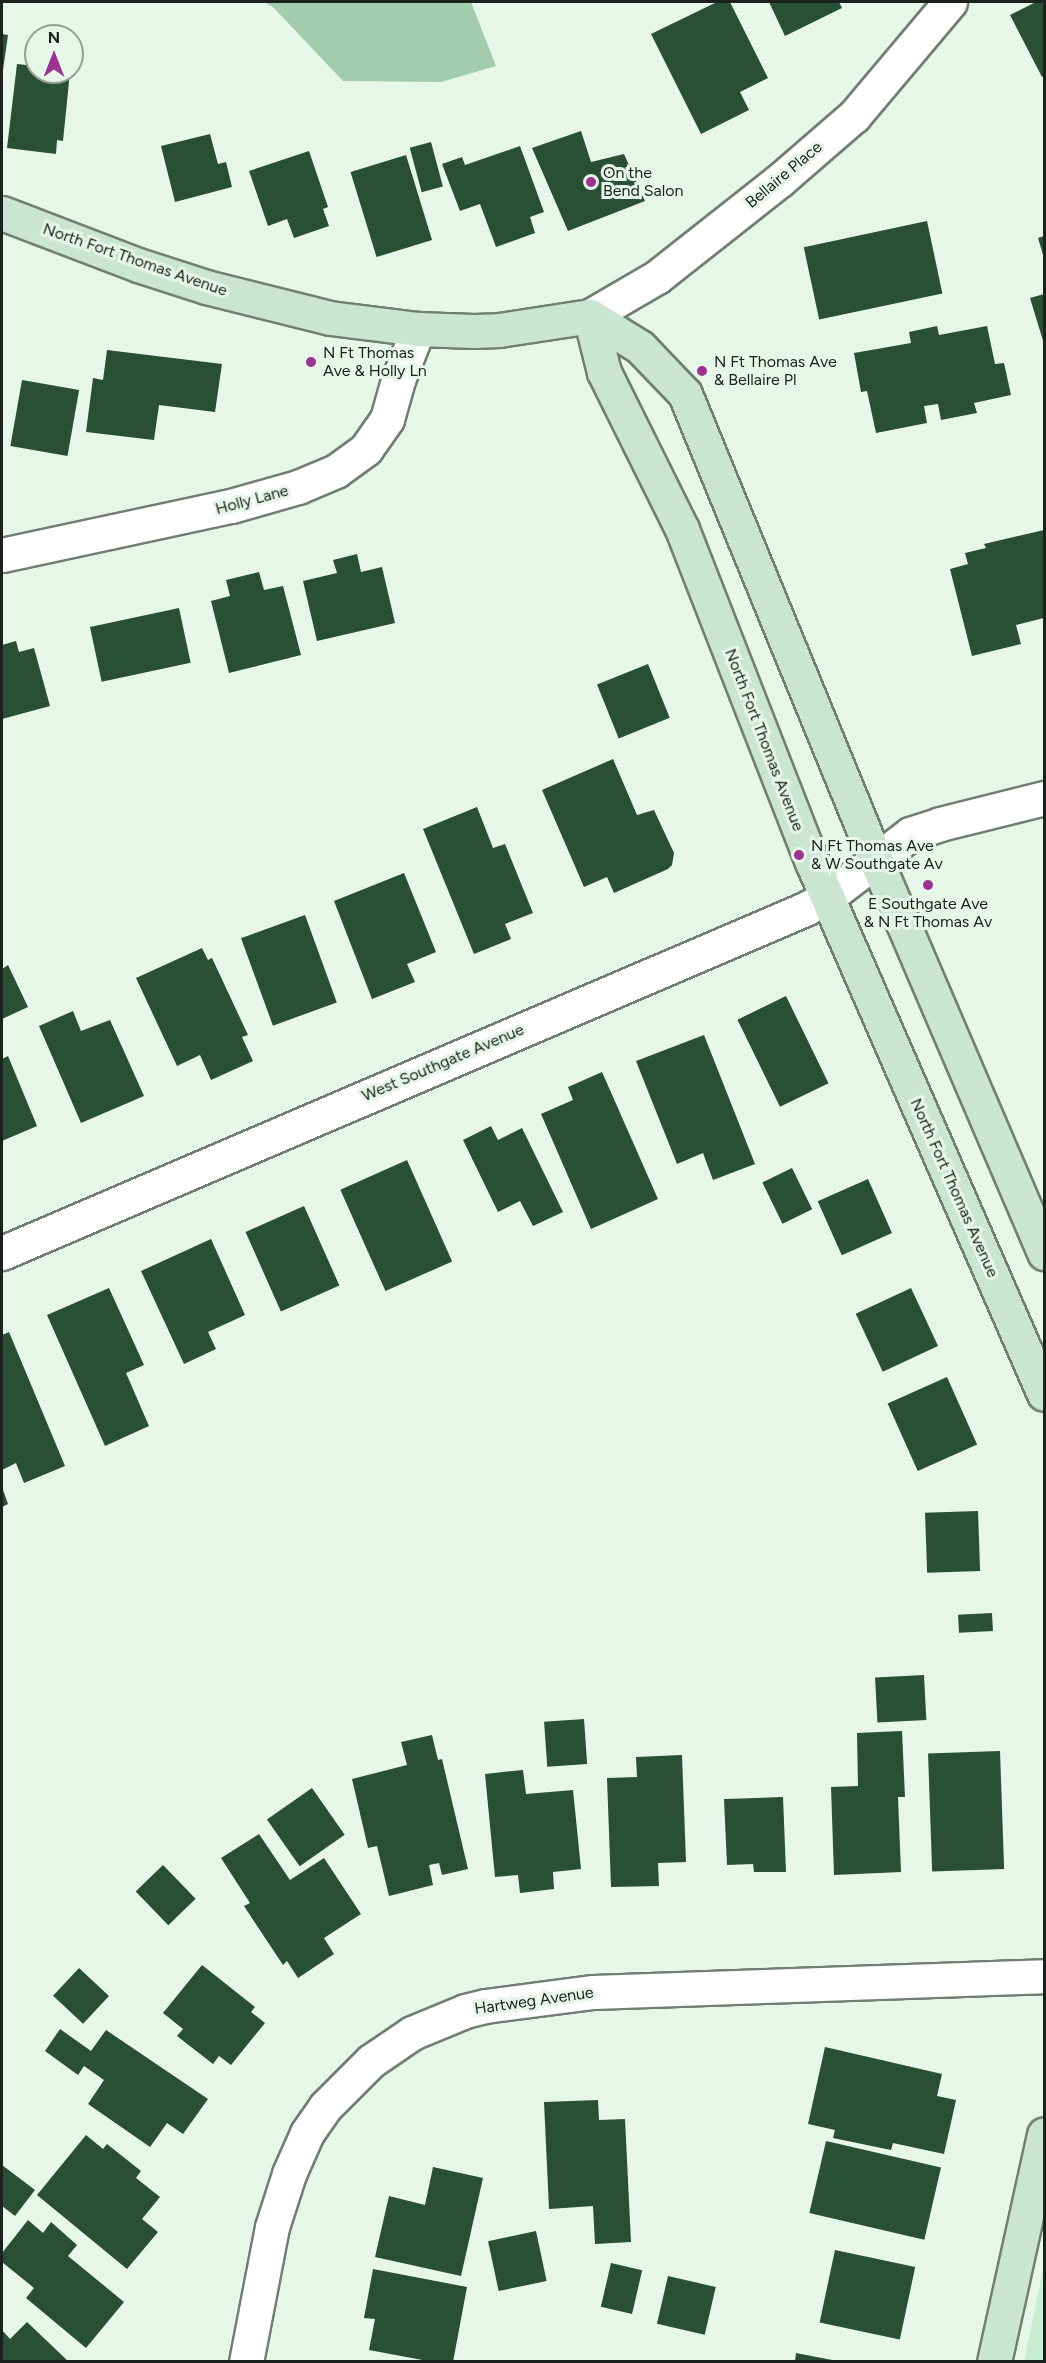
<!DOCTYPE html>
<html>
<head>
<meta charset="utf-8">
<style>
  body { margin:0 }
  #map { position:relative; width:1046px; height:2363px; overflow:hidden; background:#e6f6e9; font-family:Figtree,sans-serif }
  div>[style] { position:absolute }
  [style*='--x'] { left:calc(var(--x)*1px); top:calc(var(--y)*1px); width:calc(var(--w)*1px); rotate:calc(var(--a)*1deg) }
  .green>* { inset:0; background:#c8edd0 }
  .forest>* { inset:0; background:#a2ccac }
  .building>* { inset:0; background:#294f34; transform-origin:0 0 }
  .roads { filter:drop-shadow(2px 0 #707e73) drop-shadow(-2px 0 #707e73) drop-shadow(0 2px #707e73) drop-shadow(0 -2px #707e73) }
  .street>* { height:33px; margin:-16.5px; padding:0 16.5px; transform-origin:16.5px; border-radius:16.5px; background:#fff }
  .secondary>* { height:33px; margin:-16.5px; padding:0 16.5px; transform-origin:16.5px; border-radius:16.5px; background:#cae6d3 }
  .dots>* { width:16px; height:16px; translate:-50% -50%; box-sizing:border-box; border:3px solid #e6f6e9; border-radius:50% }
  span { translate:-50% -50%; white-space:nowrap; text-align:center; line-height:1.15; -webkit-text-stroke:6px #e6f6e9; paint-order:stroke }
  .poi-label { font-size:16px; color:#1b211c }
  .left { translate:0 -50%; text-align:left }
  .street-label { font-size:16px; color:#1b211c }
  .frame { position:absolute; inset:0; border:3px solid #1b211c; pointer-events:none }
  .north { position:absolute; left:24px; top:24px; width:60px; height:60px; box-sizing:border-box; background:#e6f6e9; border:2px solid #95a197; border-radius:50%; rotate:0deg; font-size:16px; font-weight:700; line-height:24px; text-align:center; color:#1b211c }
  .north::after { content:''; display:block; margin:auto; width:21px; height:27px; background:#9d3293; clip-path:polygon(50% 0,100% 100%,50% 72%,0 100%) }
</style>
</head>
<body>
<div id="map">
  <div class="green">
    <div style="clip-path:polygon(1044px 2265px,1044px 2361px,1024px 2361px)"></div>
  </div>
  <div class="forest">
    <div style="clip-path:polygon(264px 2px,471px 2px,496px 66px,441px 82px,343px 81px,273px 7px)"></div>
  </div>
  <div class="building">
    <div style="clip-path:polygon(717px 2px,730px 2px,768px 78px,740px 92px,749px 110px,701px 134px,651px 34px)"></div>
    <div style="clip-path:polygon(769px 2px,839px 2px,842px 8px,785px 36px)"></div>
    <div style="clip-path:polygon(1036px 2px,1044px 2px,1044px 76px,1042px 77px,1010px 15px)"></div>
    <div style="clip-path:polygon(2px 34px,8px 35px,3px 70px,2px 69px)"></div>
    <div style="clip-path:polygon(17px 64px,36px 66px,36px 72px,70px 72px,63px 141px,57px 140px,56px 154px,7px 148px)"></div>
    <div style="clip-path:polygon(581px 131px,591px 162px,624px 154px,645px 201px,568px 231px,532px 148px)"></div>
    <div style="clip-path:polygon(210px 134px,218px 164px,226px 162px,232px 187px,175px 202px,161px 146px)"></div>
    <div style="left:431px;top:142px;width:46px;height:22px;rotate:75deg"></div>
    <div style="clip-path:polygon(520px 146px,544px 212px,530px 217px,535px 233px,496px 247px,480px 204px,460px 211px,442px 164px,462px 157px,465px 165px)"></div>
    <div style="clip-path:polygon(309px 151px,328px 207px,323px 209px,329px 226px,294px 238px,287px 219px,268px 226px,249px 171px)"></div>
    <div style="left:406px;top:155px;width:89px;height:58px;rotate:73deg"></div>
    <div style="left:927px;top:221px;width:74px;height:126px;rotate:78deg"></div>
    <div style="clip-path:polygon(1044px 236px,1044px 258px,1038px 238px)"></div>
    <div style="clip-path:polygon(1044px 294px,1044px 344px,1030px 298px)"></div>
    <div style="clip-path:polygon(937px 326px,939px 335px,987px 326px,995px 364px,1004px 363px,1011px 395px,974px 403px,977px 413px,941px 420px,938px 404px,924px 406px,927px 423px,876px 433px,867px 391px,861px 392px,854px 353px,911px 343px,909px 332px)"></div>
    <div style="clip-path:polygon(107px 350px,222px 364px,215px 412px,159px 405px,154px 440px,86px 432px,93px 378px,103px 380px)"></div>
    <div style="left:22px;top:380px;width:58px;height:67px;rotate:10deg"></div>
    <div style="clip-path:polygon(1044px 530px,1044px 618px,1016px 625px,1021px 644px,972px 656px,950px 569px,968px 564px,965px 553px,986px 548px,984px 544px)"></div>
    <div style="clip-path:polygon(357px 554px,361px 572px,382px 567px,395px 623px,317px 641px,303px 581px,337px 573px,333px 560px)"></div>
    <div style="clip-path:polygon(259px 572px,264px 590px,283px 586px,301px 655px,229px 673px,211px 601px,230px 596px,226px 580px)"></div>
    <div style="left:179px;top:608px;width:56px;height:91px;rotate:78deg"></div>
    <div style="clip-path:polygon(16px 641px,19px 652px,34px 648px,50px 706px,2px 719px,2px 645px)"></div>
    <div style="left:648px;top:664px;width:58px;height:55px;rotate:68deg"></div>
    <div style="clip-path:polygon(613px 759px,637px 815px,654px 810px,674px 853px,672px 865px,668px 869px,614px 893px,607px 877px,584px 887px,542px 790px)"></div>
    <div style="clip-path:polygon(477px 807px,493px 848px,505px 844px,533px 913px,505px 924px,511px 939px,474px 954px,423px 829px)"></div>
    <div style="clip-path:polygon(404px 873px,436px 952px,407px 964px,415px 982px,372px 999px,334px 901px)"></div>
    <div style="left:305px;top:915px;width:93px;height:68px;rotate:70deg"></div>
    <div style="clip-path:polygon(202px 948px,208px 960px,212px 958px,248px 1035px,242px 1037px,253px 1061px,211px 1080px,200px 1055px,177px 1066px,136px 978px)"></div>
    <div style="clip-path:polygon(8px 965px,28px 1007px,2px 1019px,2px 969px)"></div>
    <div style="left:786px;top:996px;width:97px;height:54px;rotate:64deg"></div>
    <div style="clip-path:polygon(73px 1011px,81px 1031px,110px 1020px,144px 1096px,81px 1123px,39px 1026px)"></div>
    <div style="clip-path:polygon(704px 1035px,755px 1164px,713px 1180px,703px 1153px,677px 1164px,636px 1061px)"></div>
    <div style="clip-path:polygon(8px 1056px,37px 1126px,2px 1141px,2px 1059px)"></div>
    <div style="clip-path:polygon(602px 1072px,658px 1199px,591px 1229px,541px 1114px,573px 1100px,568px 1087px)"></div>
    <div style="clip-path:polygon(491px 1126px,498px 1140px,522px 1128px,563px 1212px,533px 1226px,520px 1201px,498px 1212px,463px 1140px)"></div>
    <div style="left:407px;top:1160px;width:111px;height:73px;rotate:66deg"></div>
    <div style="left:792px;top:1168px;width:46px;height:33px;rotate:64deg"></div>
    <div style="left:868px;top:1179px;width:59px;height:55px;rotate:66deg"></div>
    <div style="left:304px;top:1206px;width:87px;height:64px;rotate:66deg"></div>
    <div style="clip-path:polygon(211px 1239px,245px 1315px,208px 1332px,216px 1349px,184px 1364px,141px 1271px)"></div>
    <div style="clip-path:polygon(109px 1288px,144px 1365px,126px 1373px,149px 1426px,105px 1446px,47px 1315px)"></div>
    <div style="left:911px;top:1288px;width:64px;height:61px;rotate:65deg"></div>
    <div style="clip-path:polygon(9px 1332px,65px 1466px,24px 1483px,16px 1463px,2px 1470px,2px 1335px)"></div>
    <div style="left:947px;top:1377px;width:74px;height:65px;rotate:66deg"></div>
    <div style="clip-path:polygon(2px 1487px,8px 1504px,2px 1507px)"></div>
    <div style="left:978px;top:1511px;width:60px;height:53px;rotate:88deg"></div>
    <div style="left:992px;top:1613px;width:18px;height:34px;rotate:87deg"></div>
    <div style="left:924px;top:1675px;width:45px;height:49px;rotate:87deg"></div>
    <div style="left:584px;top:1719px;width:45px;height:40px;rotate:86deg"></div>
    <div style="clip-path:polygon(902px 1731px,905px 1797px,898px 1797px,901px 1872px,834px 1875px,831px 1787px,858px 1786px,857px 1733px)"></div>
    <div style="clip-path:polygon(432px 1735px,438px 1760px,442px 1759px,468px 1869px,442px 1875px,439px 1863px,429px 1865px,433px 1885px,389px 1896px,377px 1846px,368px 1848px,352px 1779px,407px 1765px,401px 1742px)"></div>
    <div style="left:1000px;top:1751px;width:118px;height:72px;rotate:88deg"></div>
    <div style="clip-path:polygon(682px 1755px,686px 1862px,658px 1863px,659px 1886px,611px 1887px,607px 1778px,637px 1777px,636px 1757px)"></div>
    <div style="clip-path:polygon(523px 1770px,526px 1794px,573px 1790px,581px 1869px,553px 1872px,554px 1889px,520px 1893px,518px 1875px,495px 1877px,485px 1774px)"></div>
    <div style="left:312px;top:1788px;width:57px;height:55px;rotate:55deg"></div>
    <div style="clip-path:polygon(783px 1797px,786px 1872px,754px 1872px,753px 1864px,727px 1865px,724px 1799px)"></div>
    <div style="clip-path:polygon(259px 1834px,290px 1880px,324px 1858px,361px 1914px,324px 1938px,334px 1954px,298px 1978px,287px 1961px,283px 1965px,244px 1906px,250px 1903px,221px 1858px)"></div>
    <div style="left:163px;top:1865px;width:47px;height:38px;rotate:46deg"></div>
    <div style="clip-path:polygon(202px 1965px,255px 2007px,251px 2012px,265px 2023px,231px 2065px,219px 2056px,213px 2064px,177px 2036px,183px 2029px,163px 2013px)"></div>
    <div style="left:79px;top:1968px;width:41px;height:38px;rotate:43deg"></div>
    <div style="clip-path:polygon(60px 2029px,91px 2051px,106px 2030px,208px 2099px,183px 2134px,167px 2123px,150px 2147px,88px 2104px,104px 2080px,84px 2066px,78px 2075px,45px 2051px)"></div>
    <div style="clip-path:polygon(825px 2047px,942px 2074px,937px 2096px,956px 2100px,944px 2154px,893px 2143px,891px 2150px,833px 2138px,835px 2130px,808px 2124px)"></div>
    <div style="clip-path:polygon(598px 2100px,599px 2120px,625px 2119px,631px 2242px,595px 2244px,593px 2206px,549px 2209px,544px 2102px)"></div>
    <div style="clip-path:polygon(86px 2135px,103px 2149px,107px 2144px,141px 2171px,136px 2178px,160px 2197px,142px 2219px,158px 2232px,127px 2269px,37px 2195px)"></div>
    <div style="left:826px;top:2141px;width:118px;height:74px;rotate:13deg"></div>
    <div style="clip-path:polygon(2px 2165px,35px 2190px,15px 2216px,2px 2206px)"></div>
    <div style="clip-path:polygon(433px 2167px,483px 2178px,461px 2276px,375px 2257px,389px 2196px,425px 2205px)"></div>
    <div style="clip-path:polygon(28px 2220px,43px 2233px,51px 2222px,77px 2245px,68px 2256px,124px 2302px,86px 2348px,26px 2298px,34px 2288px,2px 2262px,2px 2253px)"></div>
    <div style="left:536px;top:2231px;width:51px;height:49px;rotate:78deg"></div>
    <div style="left:835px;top:2250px;width:82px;height:74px;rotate:12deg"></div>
    <div style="left:611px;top:2263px;width:32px;height:45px;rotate:13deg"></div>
    <div style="clip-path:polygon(373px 2269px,467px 2287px,453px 2362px,433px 2362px,369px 2350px,375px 2319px,364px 2318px)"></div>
    <div style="left:668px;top:2276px;width:49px;height:49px;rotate:13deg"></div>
    <div style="clip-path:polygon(27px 2322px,69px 2362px,2px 2362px,2px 2330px,10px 2339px)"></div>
    <div style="clip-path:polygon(796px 2353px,832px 2360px,832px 2362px,795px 2362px)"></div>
  </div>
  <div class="roads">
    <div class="street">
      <div style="--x:590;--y:316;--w:78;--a:-30.2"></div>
      <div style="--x:657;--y:277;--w:157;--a:-38.3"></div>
      <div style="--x:780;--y:180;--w:98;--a:-40.9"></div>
      <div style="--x:854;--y:116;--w:149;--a:-49.9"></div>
      <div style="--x:2;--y:555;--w:234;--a:-12.1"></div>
      <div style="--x:231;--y:506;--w:70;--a:-15.8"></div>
      <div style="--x:298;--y:487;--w:41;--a:-22.8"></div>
      <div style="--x:336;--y:471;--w:37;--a:-36"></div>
      <div style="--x:366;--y:449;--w:37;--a:-55"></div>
      <div style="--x:387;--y:419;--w:41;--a:-74.2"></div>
      <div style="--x:398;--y:380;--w:55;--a:-68.6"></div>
      <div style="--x:2;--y:1253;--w:874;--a:-23.19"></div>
      <div style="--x:805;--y:909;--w:26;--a:-28"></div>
      <div style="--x:828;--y:897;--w:103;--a:-37.5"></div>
      <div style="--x:910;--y:834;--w:32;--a:-18"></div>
      <div style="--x:940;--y:824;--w:107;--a:-14"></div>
      <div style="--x:246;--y:2362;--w:137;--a:-79.1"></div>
      <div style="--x:272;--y:2227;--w:56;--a:-72.2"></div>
      <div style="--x:289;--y:2174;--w:45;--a:-66.3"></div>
      <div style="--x:307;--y:2133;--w:32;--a:-55"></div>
      <div style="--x:325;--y:2107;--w:65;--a:-45"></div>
      <div style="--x:371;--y:2061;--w:50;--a:-34.3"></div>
      <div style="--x:412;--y:2033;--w:57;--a:-22.5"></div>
      <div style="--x:465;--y:2011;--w:21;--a:-14"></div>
      <div style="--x:485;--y:2006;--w:109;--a:-7.4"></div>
      <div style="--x:593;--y:1992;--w:451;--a:-2"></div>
    </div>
    <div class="secondary">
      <div style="--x:2;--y:213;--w:146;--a:20.9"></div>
      <div style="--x:138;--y:265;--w:71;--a:17.9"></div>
      <div style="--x:206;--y:287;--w:128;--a:14"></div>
      <div style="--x:330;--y:318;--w:89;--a:7.1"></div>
      <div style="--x:418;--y:329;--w:56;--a:2"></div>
      <div style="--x:474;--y:331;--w:25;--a:-2"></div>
      <div style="--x:499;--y:330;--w:92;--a:-8.7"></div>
      <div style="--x:590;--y:316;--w:59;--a:31.8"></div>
      <div style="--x:640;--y:347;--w:65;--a:46.2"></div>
      <div style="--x:685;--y:394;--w:501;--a:67.73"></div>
      <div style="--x:875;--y:858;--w:430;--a:66.8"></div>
      <div style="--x:590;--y:316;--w:58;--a:76"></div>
      <div style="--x:604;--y:372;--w:175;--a:63.6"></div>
      <div style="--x:682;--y:529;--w:357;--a:68.7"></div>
      <div style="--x:812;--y:862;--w:580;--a:66.44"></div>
      <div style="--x:994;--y:2362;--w:233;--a:-77.6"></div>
    </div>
  </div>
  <div class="dots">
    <div style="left:591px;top:182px;background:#9d3293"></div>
    <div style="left:311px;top:362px;background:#9d3293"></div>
    <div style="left:702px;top:371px;background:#9d3293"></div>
    <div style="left:799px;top:855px;background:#9d3293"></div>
    <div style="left:928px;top:885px;background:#9d3293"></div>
  </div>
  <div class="poi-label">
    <span class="left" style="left:603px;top:182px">On the<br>Bend Salon</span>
    <span class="left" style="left:323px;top:362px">N Ft Thomas<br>Ave &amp; Holly Ln</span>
    <span class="left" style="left:714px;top:371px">N Ft Thomas Ave<br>&amp; Bellaire Pl</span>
    <span class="left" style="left:811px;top:855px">N Ft Thomas Ave<br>&amp; W Southgate Av</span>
    <span style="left:928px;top:913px">E Southgate Ave<br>&amp; N Ft Thomas Av</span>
  </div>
  <div class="street-label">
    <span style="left:784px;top:175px;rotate:-40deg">Bellaire Place</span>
    <span style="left:135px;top:260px;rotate:19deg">North Fort Thomas Avenue</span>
    <span style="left:252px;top:500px;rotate:-15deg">Holly Lane</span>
    <span style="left:764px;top:740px;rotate:69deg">North Fort Thomas Avenue</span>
    <span style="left:443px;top:1063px;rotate:-23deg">West Southgate Avenue</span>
    <span style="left:954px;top:1188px;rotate:66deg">North Fort Thomas Avenue</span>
    <span style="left:534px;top:2001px;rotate:-8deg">Hartweg Avenue</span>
  </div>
  <div class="frame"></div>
  <div class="north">N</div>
</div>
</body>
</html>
